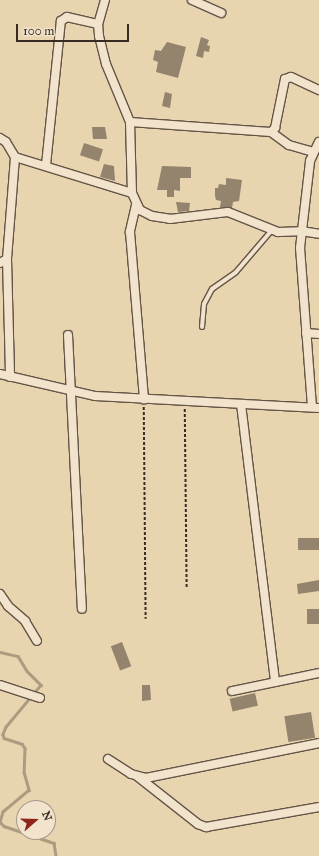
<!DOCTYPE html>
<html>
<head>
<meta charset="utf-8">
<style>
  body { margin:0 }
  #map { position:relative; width:319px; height:856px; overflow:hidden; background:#e9d4b0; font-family:"IM FELL Great Primer",serif }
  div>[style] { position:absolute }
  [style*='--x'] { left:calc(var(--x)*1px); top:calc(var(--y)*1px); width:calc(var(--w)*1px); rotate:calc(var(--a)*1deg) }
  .stream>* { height:2.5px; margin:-1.25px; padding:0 1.25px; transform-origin:1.25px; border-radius:1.25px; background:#ad9b80 }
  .building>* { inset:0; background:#94836d; transform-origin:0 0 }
  .path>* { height:1.5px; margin-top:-0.75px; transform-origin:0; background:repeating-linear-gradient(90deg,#382b24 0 3px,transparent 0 5px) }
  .roads { filter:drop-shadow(1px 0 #645547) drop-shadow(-1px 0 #645547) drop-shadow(0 1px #645547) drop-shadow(0 -1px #645547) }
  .lane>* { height:4px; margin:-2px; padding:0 2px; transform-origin:2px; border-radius:2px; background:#f1e3cc }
  .street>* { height:8px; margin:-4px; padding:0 4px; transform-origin:4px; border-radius:4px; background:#f1e3cc }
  span { translate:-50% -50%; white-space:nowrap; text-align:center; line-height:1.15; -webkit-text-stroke:3.5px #f1e3cc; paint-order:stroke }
  .north { position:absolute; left:16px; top:800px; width:40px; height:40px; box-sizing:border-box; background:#f1e3cc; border:1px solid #a79989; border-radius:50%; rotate:70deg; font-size:11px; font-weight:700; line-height:16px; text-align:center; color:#382b24 }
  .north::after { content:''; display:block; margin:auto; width:14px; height:18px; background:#8f2418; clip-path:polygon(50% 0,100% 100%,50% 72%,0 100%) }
  .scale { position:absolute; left:16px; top:24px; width:113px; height:18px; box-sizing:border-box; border:2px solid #382b24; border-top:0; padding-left:5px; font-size:12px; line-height:14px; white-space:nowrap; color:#382b24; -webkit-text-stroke:3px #f1e3cc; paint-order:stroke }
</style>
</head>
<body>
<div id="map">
  <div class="stream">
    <div style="--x:0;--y:652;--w:18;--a:13"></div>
    <div style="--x:18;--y:656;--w:17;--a:59"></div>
    <div style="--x:27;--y:671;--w:20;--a:45"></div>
    <div style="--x:41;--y:685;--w:55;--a:129.8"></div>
    <div style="--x:6;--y:727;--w:8;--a:113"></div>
    <div style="--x:3;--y:734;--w:4;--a:76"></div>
    <div style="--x:4;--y:738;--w:19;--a:18"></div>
    <div style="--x:22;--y:744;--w:5;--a:53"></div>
    <div style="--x:25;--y:748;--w:24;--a:92"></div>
    <div style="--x:24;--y:772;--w:19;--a:74"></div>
    <div style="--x:29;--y:790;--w:34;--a:140"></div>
    <div style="--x:3;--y:812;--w:10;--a:107"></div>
    <div style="--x:0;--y:822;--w:6;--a:45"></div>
    <div style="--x:4;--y:826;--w:53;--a:18.8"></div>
    <div style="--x:54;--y:843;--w:13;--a:81"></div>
  </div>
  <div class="building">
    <div style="clip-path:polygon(201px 37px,209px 40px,207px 45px,210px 46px,209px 52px,204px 51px,203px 58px,196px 56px)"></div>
    <div style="clip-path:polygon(167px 42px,186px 47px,178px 78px,156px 72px,158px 62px,153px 60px,155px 50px,161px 51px)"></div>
    <div style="clip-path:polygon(165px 92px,172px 94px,170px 108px,162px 106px)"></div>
    <div style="clip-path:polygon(92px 127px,105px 127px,107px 139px,93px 139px)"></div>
    <div style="left:84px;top:143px;width:20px;height:13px;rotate:18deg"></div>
    <div style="clip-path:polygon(104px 164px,114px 166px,115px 181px,100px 177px)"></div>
    <div style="clip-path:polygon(162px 166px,191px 167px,191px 178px,180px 178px,180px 191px,174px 190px,174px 197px,167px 197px,167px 190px,157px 190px)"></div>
    <div style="clip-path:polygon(226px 178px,242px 180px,239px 201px,233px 202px,232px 208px,220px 207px,221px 201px,216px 200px,215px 196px,215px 188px,218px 188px,219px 184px,226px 185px)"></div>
    <div style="clip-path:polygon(176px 202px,190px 203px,189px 211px,178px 212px)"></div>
    <div style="left:319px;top:538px;width:12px;height:21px;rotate:90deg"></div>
    <div style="clip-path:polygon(319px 580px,319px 591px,298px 594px,297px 584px)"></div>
    <div style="left:319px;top:609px;width:15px;height:12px;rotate:90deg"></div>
    <div style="left:122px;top:642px;width:26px;height:12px;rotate:69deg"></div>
    <div style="clip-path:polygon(142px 685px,150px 685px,151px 700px,142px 701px)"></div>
    <div style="left:255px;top:693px;width:13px;height:26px;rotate:77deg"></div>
    <div style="left:311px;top:712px;width:26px;height:27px;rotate:81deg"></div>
  </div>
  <div class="path">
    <div style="--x:144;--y:407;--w:212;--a:89.5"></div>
    <div style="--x:185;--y:409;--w:180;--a:89.4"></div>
  </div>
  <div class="roads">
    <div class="lane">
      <div style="--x:202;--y:327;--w:23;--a:-85"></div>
      <div style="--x:204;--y:304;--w:17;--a:-62"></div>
      <div style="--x:212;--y:289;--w:29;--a:-35"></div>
      <div style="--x:236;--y:272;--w:55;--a:-49.4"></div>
    </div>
    <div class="street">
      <div style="--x:105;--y:0;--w:25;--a:106"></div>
      <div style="--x:98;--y:24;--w:12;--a:85"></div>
      <div style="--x:99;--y:36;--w:29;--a:76"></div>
      <div style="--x:106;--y:64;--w:63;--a:67.5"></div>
      <div style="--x:130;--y:122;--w:71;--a:88.4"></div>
      <div style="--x:132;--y:193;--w:19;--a:65"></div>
      <div style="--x:140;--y:210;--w:13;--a:27"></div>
      <div style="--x:152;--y:216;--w:18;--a:9"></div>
      <div style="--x:170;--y:219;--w:58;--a:-6.9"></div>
      <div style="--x:228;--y:212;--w:54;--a:21.8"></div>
      <div style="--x:278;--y:232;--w:23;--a:-2"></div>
      <div style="--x:301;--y:231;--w:18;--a:9"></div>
      <div style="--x:192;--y:0;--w:32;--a:24"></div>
      <div style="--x:130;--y:122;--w:141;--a:4.1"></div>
      <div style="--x:271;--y:132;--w:6;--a:-45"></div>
      <div style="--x:275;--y:128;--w:50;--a:-78.5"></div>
      <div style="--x:285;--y:79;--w:6;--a:-18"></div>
      <div style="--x:291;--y:77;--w:31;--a:25"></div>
      <div style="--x:271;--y:132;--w:22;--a:36"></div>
      <div style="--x:289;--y:145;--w:25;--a:16"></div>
      <div style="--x:0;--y:138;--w:7;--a:34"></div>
      <div style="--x:6;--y:142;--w:17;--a:59"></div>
      <div style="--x:15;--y:157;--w:122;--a:17.1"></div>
      <div style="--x:46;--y:165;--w:145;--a:-84.1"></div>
      <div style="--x:61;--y:21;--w:7;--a:-34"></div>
      <div style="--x:67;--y:17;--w:32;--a:13"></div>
      <div style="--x:136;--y:205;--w:28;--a:103"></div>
      <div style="--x:130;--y:232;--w:168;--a:85.2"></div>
      <div style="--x:7;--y:259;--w:118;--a:88.5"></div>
      <div style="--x:0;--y:263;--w:8;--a:-30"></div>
      <div style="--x:7;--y:259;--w:102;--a:-85.5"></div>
      <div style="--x:306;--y:333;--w:13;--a:4"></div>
      <div style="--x:68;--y:335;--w:274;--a:87.1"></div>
      <div style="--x:0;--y:374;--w:98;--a:13"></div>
      <div style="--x:95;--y:396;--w:224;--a:3.1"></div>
      <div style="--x:241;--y:404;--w:280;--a:83"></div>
      <div style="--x:312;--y:407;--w:159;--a:-94.3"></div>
      <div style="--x:300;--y:248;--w:88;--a:-83.4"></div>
      <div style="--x:310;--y:161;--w:21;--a:-65"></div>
      <div style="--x:0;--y:594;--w:14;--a:56"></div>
      <div style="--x:8;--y:606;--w:23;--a:41"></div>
      <div style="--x:25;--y:621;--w:23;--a:59"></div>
      <div style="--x:0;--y:685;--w:42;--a:18"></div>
      <div style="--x:232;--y:691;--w:89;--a:-11.7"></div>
      <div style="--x:108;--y:759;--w:27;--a:33"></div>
      <div style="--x:131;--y:774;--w:16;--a:15"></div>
      <div style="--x:146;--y:778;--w:177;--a:-11.4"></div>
      <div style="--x:137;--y:776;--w:78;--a:38.2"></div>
      <div style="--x:198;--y:824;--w:9;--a:21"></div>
      <div style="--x:206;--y:827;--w:115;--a:-10"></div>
    </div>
  </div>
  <div class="north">N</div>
  <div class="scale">100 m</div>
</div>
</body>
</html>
